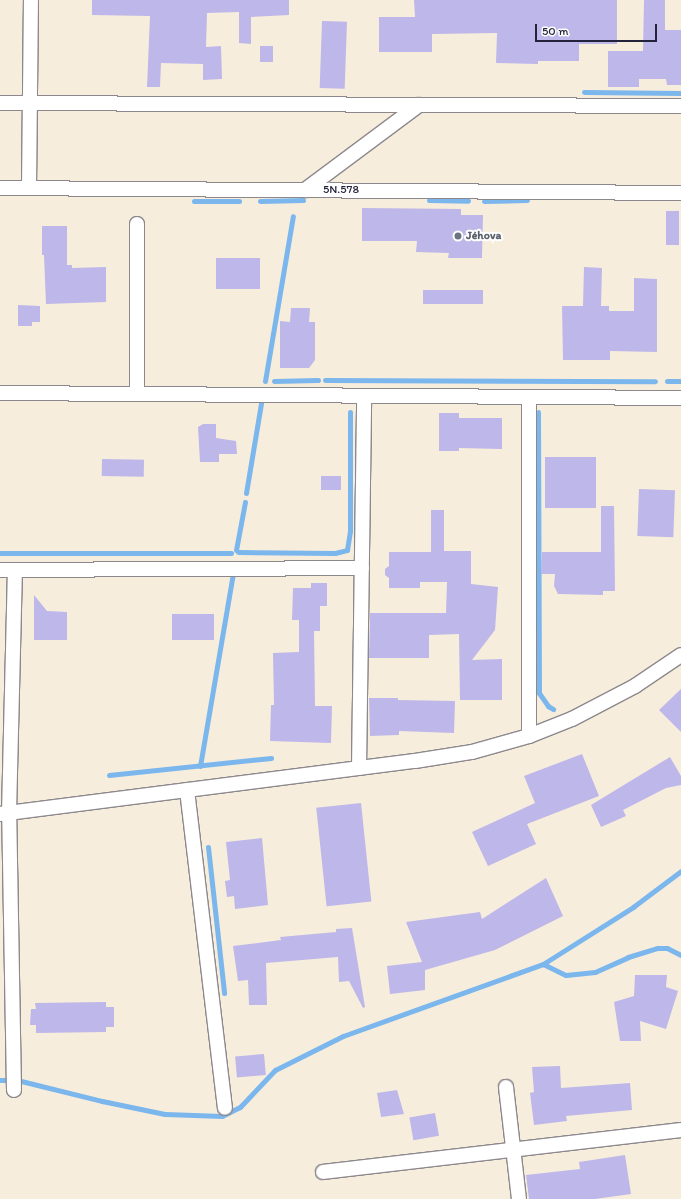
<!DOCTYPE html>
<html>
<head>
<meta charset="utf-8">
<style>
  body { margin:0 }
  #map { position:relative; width:681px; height:1199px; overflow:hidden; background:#f7eddc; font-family:Itim,sans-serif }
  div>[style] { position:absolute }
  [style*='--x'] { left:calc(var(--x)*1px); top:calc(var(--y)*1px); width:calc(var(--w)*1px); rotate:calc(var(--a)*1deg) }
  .stream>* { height:5px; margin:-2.5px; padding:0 2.5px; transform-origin:2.5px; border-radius:2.5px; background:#7bb7ed }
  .building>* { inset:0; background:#bdb7ea; transform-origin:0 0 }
  .roads { filter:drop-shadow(1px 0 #8c888c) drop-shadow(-1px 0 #8c888c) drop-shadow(0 1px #8c888c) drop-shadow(0 -1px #8c888c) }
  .street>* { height:14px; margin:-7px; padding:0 7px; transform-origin:7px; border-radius:7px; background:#fff }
  .dots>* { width:11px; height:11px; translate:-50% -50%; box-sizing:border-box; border:2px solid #fff; border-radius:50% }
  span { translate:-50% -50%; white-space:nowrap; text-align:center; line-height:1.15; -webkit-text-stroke:4px #fff; paint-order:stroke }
  .street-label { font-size:12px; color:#22223b }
  .worship-label { font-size:12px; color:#5b616d; font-weight:700 }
  .left { translate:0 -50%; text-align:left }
  .scale { position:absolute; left:535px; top:24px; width:122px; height:18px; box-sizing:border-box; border:2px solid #22223b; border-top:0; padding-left:5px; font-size:12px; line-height:14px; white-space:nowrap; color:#22223b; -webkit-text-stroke:3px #fff; paint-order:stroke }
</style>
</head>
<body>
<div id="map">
  <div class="stream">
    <div style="--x:584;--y:92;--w:97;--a:0.6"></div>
    <div style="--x:429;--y:200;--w:39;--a:1"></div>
    <div style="--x:194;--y:201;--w:45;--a:0"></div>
    <div style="--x:260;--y:201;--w:43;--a:-1.3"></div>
    <div style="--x:484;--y:201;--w:43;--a:-1.3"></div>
    <div style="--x:325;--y:380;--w:330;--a:0.2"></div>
    <div style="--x:265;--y:381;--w:167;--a:-80.4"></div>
    <div style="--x:274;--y:381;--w:44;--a:-1.3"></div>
    <div style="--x:667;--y:381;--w:14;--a:0"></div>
    <div style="--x:538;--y:412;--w:281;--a:89.8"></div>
    <div style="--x:539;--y:693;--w:16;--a:55"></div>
    <div style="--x:548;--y:706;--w:6;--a:31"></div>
    <div style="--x:246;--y:493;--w:91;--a:-80.5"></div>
    <div style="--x:236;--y:550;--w:49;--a:-79.4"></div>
    <div style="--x:238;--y:552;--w:97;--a:0.6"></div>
    <div style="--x:335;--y:553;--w:12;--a:-14"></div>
    <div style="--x:347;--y:550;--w:19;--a:-81"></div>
    <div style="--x:350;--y:531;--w:119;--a:-90"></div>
    <div style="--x:0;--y:553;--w:231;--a:0"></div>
    <div style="--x:200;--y:766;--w:196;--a:-80.3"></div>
    <div style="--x:109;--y:775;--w:163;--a:-6"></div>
    <div style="--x:208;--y:847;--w:147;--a:83.7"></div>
    <div style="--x:543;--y:964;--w:25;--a:26"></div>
    <div style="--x:566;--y:975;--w:29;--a:-6"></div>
    <div style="--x:595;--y:972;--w:36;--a:-24"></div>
    <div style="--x:628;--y:957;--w:31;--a:-17"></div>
    <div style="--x:658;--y:948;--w:9;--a:0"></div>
    <div style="--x:667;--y:948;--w:16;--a:27"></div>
    <div style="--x:0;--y:1080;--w:17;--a:0"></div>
    <div style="--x:17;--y:1080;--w:88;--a:13.9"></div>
    <div style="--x:102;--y:1101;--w:64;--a:11.7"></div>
    <div style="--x:165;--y:1114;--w:57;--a:2"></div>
    <div style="--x:222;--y:1116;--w:20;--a:-27"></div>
    <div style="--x:240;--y:1107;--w:51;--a:-46.6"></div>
    <div style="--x:275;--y:1070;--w:76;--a:-26.6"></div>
    <div style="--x:343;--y:1036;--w:213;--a:-19.8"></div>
    <div style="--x:543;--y:964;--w:107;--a:-32.3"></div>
    <div style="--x:633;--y:907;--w:60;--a:-36.9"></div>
  </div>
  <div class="building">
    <div style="clip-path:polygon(92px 0,289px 0,289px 15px,251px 17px,251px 44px,239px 43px,239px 12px,207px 13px,206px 47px,221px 46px,222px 79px,203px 80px,203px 64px,161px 63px,160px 87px,147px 87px,150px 16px,92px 15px)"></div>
    <div style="clip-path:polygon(414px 0,617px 0,617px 44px,579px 44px,579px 61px,538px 61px,538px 64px,496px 63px,497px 33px,432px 34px,432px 52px,379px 52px,379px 17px,415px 17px)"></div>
    <div style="clip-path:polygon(644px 0,665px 0,665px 30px,681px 30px,681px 85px,667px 85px,666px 79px,639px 79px,639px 87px,608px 87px,608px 51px,643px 51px)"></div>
    <div style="left:322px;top:21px;width:25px;height:67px;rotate:2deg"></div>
    <div style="left:260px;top:46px;width:13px;height:16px"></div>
    <div style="clip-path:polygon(362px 208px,461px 209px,461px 215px,483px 215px,482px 258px,448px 258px,449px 253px,416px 252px,417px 241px,362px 241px)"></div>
    <div style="left:666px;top:211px;width:13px;height:34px"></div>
    <div style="clip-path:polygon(42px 226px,67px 226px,67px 265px,72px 265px,72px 268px,106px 267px,106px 302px,46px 304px,44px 255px,42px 255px)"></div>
    <div style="left:216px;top:258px;width:44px;height:31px"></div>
    <div style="clip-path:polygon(584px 267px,602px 268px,601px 306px,609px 306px,609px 311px,634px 311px,634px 278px,657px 279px,657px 352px,610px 351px,610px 360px,563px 360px,562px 306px,583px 306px)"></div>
    <div style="left:483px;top:290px;width:14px;height:60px;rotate:90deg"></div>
    <div style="clip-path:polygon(18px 305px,40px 306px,40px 322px,32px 322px,32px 326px,18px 326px)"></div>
    <div style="clip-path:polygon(291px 308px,310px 308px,309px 322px,315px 322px,315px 360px,309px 368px,280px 368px,280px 321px,290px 322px)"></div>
    <div style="clip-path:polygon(439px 413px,459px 413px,459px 418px,502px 418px,502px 449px,459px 448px,459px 451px,439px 451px)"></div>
    <div style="clip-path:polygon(203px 424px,216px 424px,216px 438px,236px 441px,237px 454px,219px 454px,219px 462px,200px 462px,198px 427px)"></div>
    <div style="left:545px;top:457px;width:51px;height:51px"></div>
    <div style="left:102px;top:459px;width:42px;height:17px;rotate:1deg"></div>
    <div style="left:321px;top:476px;width:20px;height:14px"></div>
    <div style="left:639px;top:489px;width:36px;height:47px;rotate:2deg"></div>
    <div style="clip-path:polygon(601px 506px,614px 506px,615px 591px,603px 591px,603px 595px,558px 594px,554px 586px,555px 574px,541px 574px,542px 552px,601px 552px)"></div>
    <div style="clip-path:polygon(431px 510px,444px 510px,444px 551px,471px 551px,471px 584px,498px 587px,495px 630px,472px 660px,502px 659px,502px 700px,460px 700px,459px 634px,429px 635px,429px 658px,369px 658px,370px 613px,446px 613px,447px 582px,420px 582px,420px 588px,389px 588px,389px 578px,385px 575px,385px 569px,389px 566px,389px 552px,431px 552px)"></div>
    <div style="clip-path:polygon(311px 583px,327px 583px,327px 606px,320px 606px,320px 631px,314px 631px,315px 706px,332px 706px,331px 743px,270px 741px,271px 705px,274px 705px,273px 653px,299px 652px,299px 620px,292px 620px,293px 588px,311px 588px)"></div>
    <div style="clip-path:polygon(34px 595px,47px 611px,67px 612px,67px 640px,34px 640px)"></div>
    <div style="left:172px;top:614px;width:42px;height:26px"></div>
    <div style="clip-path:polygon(681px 689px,681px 732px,659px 710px)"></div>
    <div style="clip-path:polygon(369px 698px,398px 698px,398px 700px,455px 701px,454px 733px,399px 731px,399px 735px,370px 736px)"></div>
    <div style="clip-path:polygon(582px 754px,599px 796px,527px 824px,536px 844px,488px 866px,472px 832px,535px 803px,524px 776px)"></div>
    <div style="clip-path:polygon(670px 757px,681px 776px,681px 785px,666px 788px,623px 810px,626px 816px,601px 827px,591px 805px)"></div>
    <div style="left:361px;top:803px;width:99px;height:45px;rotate:84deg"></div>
    <div style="clip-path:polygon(262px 838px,268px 905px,235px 909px,234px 896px,227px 897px,225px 881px,230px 880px,226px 842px)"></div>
    <div style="clip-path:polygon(546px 878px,563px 916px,495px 950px,425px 970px,425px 990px,390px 994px,387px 966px,422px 962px,406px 922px,480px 912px,482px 919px)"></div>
    <div style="clip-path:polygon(352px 928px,365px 1007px,363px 1008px,349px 981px,339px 982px,338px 957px,266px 963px,267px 1005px,249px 1005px,248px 980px,238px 981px,233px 946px,281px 940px,280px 937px,336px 932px,336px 929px)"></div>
    <div style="clip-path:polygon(635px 975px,667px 975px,666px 987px,678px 991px,666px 1029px,640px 1021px,641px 1041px,620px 1041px,614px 1002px,634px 996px)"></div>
    <div style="clip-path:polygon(106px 1002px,106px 1007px,114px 1007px,114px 1027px,106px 1027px,106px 1032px,36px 1033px,36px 1025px,30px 1025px,31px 1009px,36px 1009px,35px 1003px)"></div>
    <div style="left:264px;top:1054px;width:21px;height:29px;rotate:85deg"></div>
    <div style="clip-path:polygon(560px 1066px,561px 1088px,630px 1083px,632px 1110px,566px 1116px,567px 1121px,534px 1125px,530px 1093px,534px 1092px,532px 1067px)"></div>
    <div style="clip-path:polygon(397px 1090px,404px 1114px,381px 1117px,377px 1093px)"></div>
    <div style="left:435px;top:1113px;width:23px;height:26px;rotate:80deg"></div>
    <div style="clip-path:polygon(625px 1155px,631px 1194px,595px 1199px,529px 1199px,526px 1175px,580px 1169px,579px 1162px)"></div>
  </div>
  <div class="roads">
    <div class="street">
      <div style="--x:0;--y:103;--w:681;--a:0.25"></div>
      <div style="--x:0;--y:188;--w:681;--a:0.42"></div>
      <div style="--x:29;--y:188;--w:188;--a:-89.4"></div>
      <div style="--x:305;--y:190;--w:142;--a:-36.7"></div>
      <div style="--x:137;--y:224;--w:170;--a:90"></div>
      <div style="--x:0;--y:393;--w:681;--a:0.42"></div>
      <div style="--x:529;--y:397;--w:339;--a:90"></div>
      <div style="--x:0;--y:570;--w:362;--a:-0.3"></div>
      <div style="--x:359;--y:768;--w:372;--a:-89.2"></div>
      <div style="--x:187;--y:790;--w:320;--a:83.2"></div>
      <div style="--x:0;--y:814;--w:418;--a:-7.3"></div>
      <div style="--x:415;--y:761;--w:58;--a:-9"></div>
      <div style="--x:472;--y:752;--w:59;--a:-15.7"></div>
      <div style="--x:529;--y:736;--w:46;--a:-21.6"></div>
      <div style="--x:572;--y:719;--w:71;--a:-27.6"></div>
      <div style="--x:635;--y:686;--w:55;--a:-34"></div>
      <div style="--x:506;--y:1087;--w:113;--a:83.4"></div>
      <div style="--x:14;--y:1090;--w:277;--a:-91"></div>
      <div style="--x:9;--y:813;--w:243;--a:-88.6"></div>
      <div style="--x:323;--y:1172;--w:360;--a:-6.7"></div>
    </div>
  </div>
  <div class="dots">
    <div style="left:458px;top:236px;background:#6b7280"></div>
  </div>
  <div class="street-label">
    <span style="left:341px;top:190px">5N.578</span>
  </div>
  <div class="worship-label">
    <span class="left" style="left:466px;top:236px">Jéhova</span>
  </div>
  <div class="scale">50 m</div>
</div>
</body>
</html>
